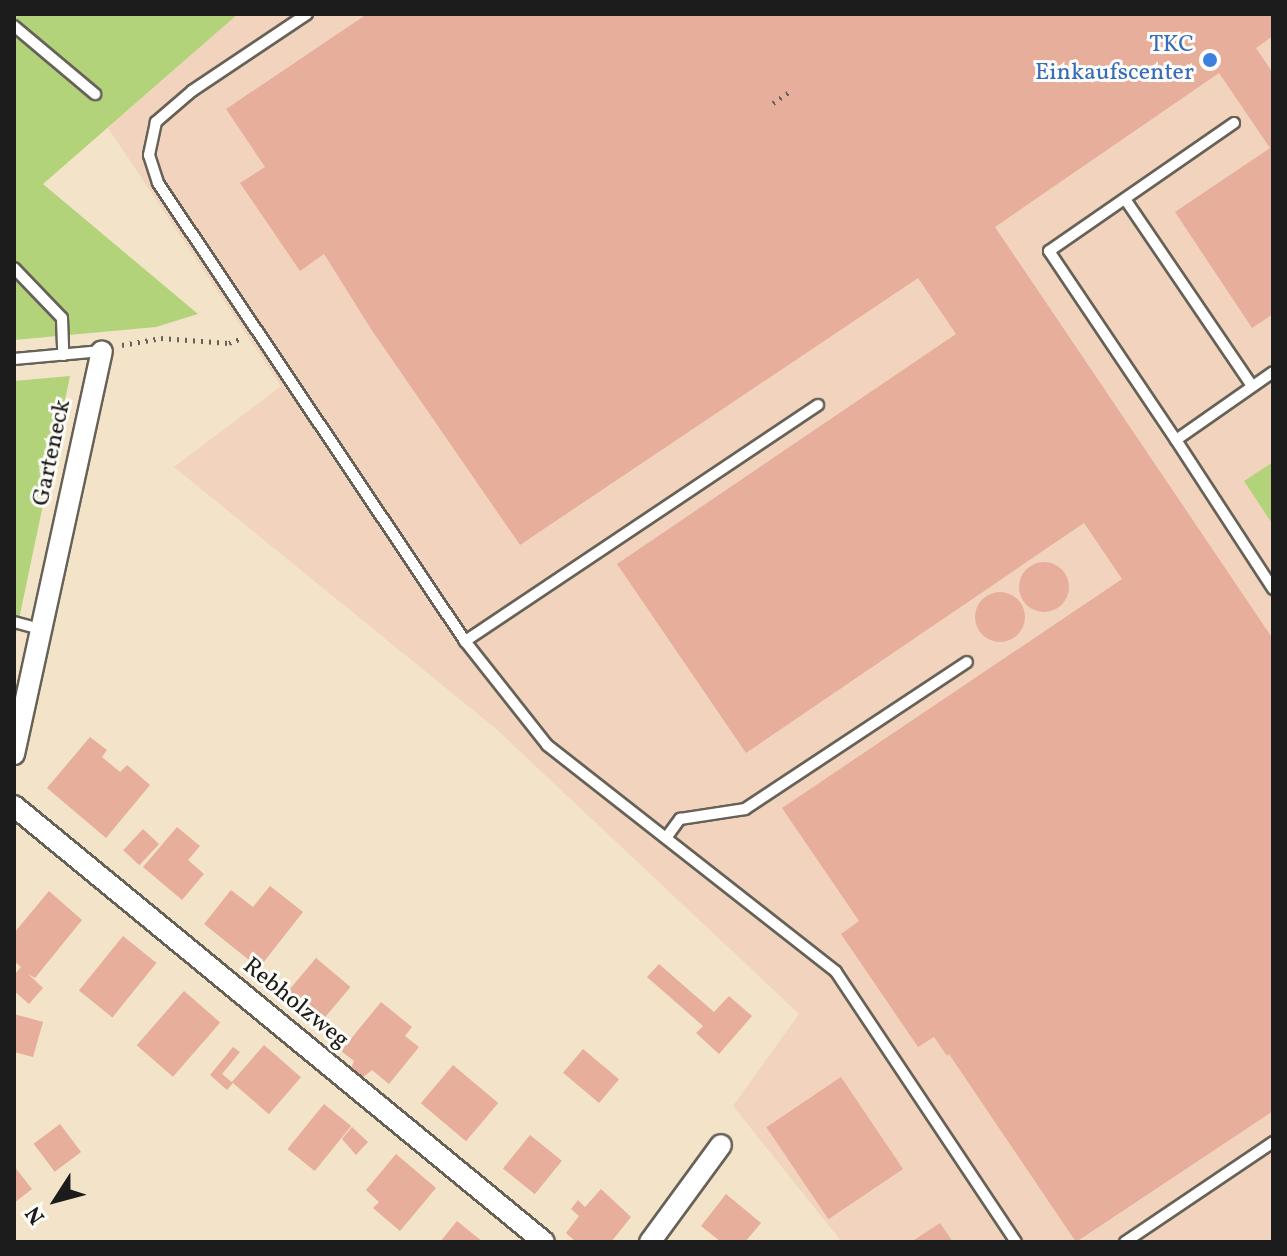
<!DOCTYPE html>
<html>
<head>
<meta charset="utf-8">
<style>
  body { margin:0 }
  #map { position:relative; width:1287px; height:1256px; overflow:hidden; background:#f3e3c8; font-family:Vollkorn,serif }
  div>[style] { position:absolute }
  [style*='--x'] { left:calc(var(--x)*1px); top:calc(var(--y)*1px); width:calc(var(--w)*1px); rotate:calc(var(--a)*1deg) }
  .built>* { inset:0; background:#f2d4be }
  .green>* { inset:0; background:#b3d37b }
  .building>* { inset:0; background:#e7ae9c; transform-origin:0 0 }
  .round { border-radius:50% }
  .path>* { height:5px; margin-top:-2.5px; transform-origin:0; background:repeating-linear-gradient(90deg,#676258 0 2px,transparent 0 8px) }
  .roads { filter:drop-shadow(2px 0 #676258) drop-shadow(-2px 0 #676258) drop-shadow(0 2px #676258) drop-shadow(0 -2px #676258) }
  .lane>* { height:10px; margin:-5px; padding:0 5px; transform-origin:5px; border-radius:5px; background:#fff }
  .street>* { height:20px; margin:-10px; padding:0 10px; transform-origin:10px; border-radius:10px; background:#fff }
  .dots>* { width:22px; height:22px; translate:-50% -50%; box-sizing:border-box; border:4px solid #fdfcf7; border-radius:50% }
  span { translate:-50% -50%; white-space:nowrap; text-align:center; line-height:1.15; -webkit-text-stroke:6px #fdfcf7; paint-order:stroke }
  .shop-label { font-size:24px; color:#366cbe }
  .right { translate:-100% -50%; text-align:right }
  .street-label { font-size:24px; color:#1c1c1c }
  .frame { position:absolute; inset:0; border:16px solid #1c1c1c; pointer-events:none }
  .north { position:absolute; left:16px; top:1160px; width:80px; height:80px; -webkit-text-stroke:6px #fdfcf7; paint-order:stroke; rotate:234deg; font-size:22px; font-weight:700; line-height:32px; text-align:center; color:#1c1c1c }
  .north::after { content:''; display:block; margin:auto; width:28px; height:36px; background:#1c1c1c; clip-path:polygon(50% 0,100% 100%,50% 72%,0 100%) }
</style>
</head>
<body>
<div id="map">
  <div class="built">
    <div style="clip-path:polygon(238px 14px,1273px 14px,1273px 1242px,842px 1242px,733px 1106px,799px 1014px,495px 728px,174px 467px,281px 386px,108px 128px)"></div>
  </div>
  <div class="green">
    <div style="clip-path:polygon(14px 14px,238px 14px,43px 184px,198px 314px,156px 327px,14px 340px)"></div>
    <div style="clip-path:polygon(70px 376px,14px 643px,14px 381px)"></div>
    <div style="clip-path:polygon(1273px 462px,1273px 525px,1244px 481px)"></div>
  </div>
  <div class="building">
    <div style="clip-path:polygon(367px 14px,1273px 14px,1273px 36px,1256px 48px,1273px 73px,1273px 314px,1252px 328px,1175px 212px,1270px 148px,1219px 73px,995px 227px,1273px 639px,1273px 1111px,1076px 1242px,949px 1054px,947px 1056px,934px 1037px,918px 1047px,841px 934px,859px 921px,782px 808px,1122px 579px,1084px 523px,746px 753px,617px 564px,956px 334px,918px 278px,520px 545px,371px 329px,324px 254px,300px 271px,240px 183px,265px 167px,226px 109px)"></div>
    <div class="round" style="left:1019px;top:562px;width:50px;height:50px"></div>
    <div class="round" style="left:975px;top:592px;width:50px;height:50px"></div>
    <div style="clip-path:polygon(90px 737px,107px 750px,102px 757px,120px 772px,127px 765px,150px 785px,106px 838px,47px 788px)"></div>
    <div style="clip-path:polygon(177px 827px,200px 846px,188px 860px,204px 874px,182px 900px,143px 867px)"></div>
    <div style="left:143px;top:829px;width:22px;height:29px;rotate:43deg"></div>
    <div style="clip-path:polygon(270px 886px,303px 912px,259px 968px,204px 924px,231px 890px,253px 907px)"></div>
    <div style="clip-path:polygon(49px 891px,82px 920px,35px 978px,28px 974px,43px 988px,29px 1004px,14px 991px,14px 975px,21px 967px,14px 961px,14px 933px)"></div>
    <div style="left:123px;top:936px;width:43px;height:70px;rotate:39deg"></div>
    <div style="left:316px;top:958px;width:45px;height:49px;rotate:40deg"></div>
    <div style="clip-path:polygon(659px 964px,714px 1012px,729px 996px,752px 1016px,719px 1054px,696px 1033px,703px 1026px,647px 977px)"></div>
    <div style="left:184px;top:991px;width:48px;height:72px;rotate:41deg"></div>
    <div style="clip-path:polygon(381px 1002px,412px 1027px,405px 1036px,419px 1047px,389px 1084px,372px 1070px,362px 1078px,351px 1069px,354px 1061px,341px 1051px)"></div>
    <div style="clip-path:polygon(14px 1014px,43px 1022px,33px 1057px,14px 1052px)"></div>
    <div style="left:264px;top:1045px;width:49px;height:49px;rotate:41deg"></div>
    <div style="clip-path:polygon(233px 1047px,240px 1052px,222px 1074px,233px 1083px,227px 1090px,210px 1075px)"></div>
    <div style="left:583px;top:1049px;width:47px;height:31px;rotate:40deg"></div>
    <div style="left:453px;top:1065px;width:59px;height:50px;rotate:40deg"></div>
    <div style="left:841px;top:1077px;width:111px;height:90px;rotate:56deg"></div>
    <div style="left:324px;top:1104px;width:35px;height:58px;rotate:39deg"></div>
    <div style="left:60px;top:1124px;width:35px;height:33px;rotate:53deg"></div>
    <div style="clip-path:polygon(352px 1127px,368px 1142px,356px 1155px,342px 1139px)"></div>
    <div style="left:530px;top:1135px;width:41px;height:43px;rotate:39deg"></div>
    <div style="clip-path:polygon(396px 1154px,436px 1188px,400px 1231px,373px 1208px,379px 1202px,366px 1190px)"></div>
    <div style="clip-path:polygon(14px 1166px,32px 1189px,14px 1203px)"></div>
    <div style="clip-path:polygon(601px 1189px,631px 1217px,611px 1242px,576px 1242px,566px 1233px,579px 1216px,571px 1209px,578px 1200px,585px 1207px)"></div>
    <div style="clip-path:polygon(726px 1194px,761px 1223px,745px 1242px,721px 1242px,701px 1226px)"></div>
    <div style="clip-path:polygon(457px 1221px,483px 1242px,440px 1242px)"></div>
    <div style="clip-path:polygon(940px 1223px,953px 1242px,911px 1242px)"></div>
  </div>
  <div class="path">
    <div style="--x:773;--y:103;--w:22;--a:-34"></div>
    <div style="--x:122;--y:345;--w:40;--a:-10"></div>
    <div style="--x:161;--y:338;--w:68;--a:4.2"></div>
    <div style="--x:229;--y:343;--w:14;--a:-21"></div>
  </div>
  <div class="roads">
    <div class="lane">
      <div style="--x:307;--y:14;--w:138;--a:146.2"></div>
      <div style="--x:192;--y:91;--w:48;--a:139.3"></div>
      <div style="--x:156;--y:122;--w:34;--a:102"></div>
      <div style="--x:149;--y:155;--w:29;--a:72"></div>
      <div style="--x:158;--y:183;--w:551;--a:56.17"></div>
      <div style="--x:14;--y:26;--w:106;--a:40"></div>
      <div style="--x:1234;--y:123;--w:225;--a:145.3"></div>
      <div style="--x:1049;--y:251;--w:228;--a:56.1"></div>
      <div style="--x:1176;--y:440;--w:118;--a:-35"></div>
      <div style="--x:1125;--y:199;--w:226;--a:55.8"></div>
      <div style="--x:14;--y:268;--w:69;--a:46.2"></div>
      <div style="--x:62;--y:318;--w:37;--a:88"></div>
      <div style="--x:14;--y:359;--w:88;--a:-5.2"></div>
      <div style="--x:818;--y:405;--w:425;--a:146.2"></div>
      <div style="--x:465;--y:641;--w:132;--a:51.7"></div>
      <div style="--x:547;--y:745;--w:367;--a:38.1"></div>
      <div style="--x:836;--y:972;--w:324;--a:56.3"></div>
      <div style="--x:1176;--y:440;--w:178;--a:56.9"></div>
      <div style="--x:14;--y:622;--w:28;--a:15"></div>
      <div style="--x:666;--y:838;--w:24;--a:-54"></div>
      <div style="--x:680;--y:819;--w:66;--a:-8.7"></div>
      <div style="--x:745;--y:809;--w:266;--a:-33.5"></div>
      <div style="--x:1125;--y:1242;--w:179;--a:-34"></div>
    </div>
    <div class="street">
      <div style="--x:14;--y:754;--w:412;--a:-77.7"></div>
      <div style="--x:14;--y:806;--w:686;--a:39.44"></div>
      <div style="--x:650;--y:1242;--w:120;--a:-53.8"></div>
    </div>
  </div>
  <div class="dots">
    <div style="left:1210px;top:60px;background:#3f7fe0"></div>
  </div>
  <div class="shop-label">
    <span class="right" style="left:1194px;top:60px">TKC<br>Einkaufscenter</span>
  </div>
  <div class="street-label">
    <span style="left:53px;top:453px;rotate:-78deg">Garteneck</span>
    <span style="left:295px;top:1004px;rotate:39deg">Rebholzweg</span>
  </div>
  <div class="frame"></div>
  <div class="north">N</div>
</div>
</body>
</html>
